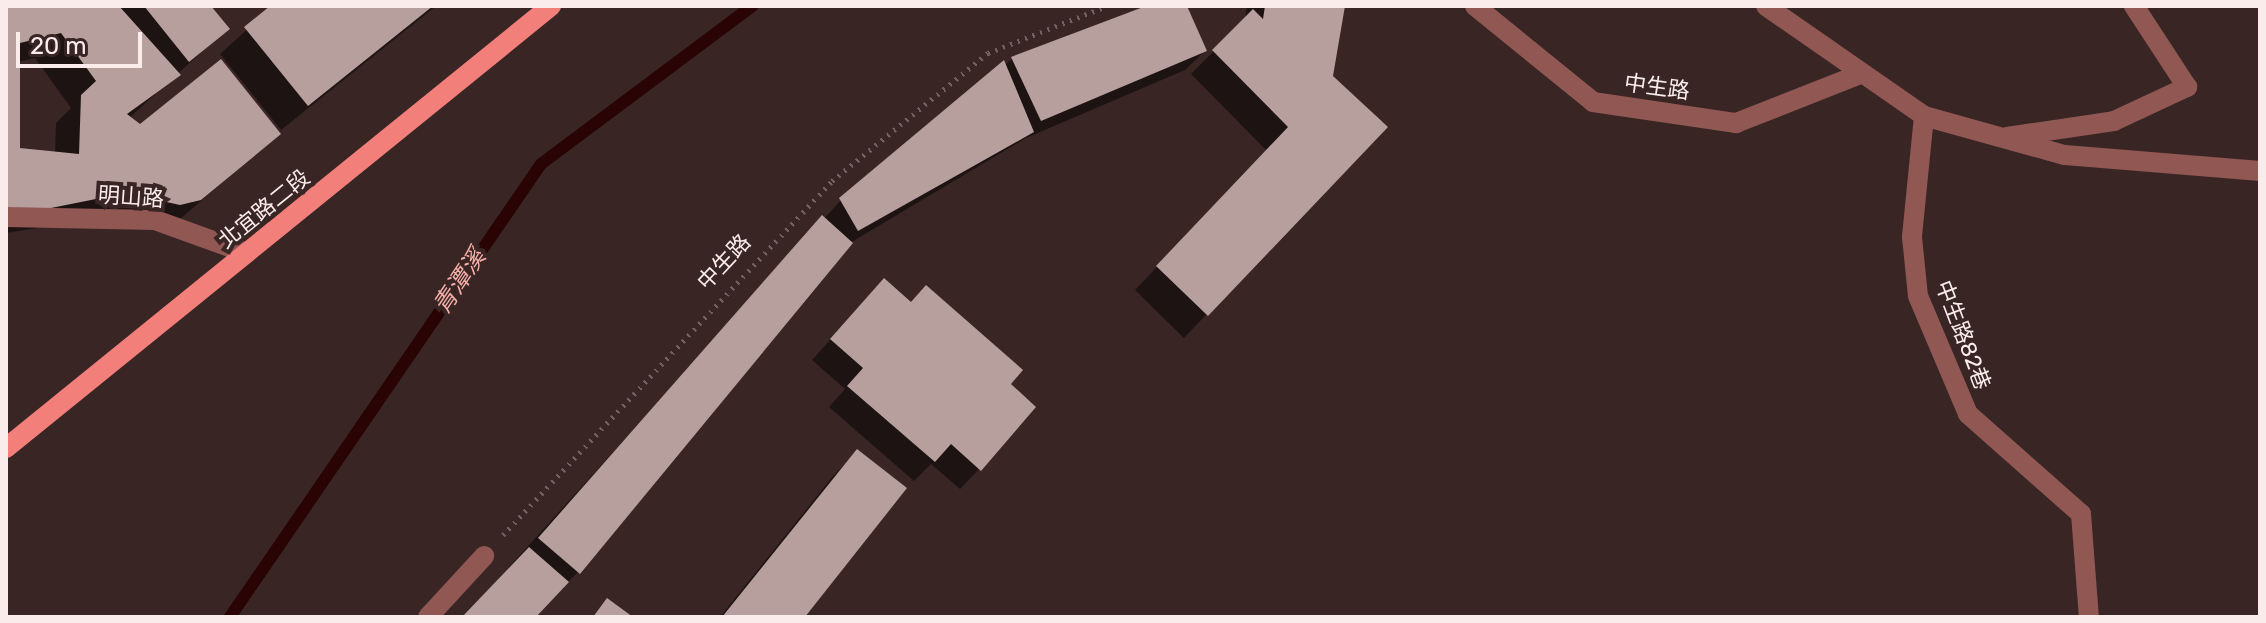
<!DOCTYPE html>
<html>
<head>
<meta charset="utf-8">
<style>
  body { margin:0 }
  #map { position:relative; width:2266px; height:623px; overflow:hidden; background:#382524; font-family:Rubik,"Noto Sans TC",sans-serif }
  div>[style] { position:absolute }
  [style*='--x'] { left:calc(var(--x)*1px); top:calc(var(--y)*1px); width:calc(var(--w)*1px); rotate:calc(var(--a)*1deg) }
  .shadow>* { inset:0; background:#0007 }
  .stream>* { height:12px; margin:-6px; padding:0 6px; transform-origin:6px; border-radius:6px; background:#2a0405 }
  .building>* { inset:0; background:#b69f9c }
  .path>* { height:5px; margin-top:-2.5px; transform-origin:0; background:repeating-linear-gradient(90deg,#726160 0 2px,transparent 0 8px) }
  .lane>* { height:20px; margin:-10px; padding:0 10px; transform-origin:10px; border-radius:10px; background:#905753 }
  .street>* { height:20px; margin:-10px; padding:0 10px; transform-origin:10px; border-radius:10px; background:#905753 }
  .primary>* { height:20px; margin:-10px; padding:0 10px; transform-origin:10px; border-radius:10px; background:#f37f7a }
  span { translate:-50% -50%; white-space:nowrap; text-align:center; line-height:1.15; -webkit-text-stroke:8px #382524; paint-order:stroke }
  .street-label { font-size:22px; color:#f9eceb }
  .water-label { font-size:24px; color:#f5afa9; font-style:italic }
  .frame { position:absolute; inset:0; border:8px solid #f9eceb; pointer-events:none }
  .scale { position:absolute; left:16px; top:32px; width:126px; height:36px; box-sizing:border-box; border:4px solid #f9eceb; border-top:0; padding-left:10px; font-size:24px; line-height:28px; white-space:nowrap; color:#f9eceb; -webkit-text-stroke:6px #382524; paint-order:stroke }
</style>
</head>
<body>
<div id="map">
  <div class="shadow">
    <div style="clip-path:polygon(evenodd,6px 6px,209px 6px,227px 29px,129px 118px,140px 126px,279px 134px,173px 225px,99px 218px,6px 233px,6px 6px,35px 58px,71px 108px,56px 123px,55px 154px,18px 150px,18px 62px,35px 58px)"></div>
    <div style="clip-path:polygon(273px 6px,436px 6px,281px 130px,220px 54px)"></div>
    <div style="clip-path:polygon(1152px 6px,1185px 6px,1205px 51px,1185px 70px,1026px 138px,850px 243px,578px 572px,533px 617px,464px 617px,841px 200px,1012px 59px)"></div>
    <div style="clip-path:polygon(1247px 6px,1343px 6px,1331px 76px,1385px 127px,1184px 338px,1135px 290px,1267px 151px,1191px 74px,1245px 20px)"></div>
    <div style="clip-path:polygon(884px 280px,1008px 384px,979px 469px,960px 489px,931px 464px,914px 481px,829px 407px,845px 389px,812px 360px)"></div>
    <div style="clip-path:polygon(857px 452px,803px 617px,720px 617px,834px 475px)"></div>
  </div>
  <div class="stream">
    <div style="--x:230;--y:617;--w:549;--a:-55.53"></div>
    <div style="--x:541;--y:164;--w:264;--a:-36.8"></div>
  </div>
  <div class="building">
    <div style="clip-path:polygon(evenodd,6px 6px,119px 6px,181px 75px,127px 114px,140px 124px,221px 59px,281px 134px,201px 200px,180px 205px,126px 193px,6px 217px,6px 6px,61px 33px,96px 81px,81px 95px,79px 154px,20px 148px,20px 43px,61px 33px)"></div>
    <div style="clip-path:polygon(144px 6px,211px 6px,230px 29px,189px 62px)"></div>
    <div style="clip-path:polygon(270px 6px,433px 6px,308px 106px,244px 27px)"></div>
    <div style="clip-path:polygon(1146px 6px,1187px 6px,1207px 51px,1041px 121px,1011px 57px)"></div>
    <div style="clip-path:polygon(1265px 6px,1345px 6px,1333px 76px,1388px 127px,1208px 316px,1156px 266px,1288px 127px,1212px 50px,1253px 9px,1263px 19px)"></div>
    <div style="clip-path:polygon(1004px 60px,1034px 132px,858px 231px,839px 198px)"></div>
    <div style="clip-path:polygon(822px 215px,853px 243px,580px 574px,538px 538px)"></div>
    <div style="clip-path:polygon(884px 278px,911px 302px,926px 285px,1023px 370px,1011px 384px,1036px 407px,981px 471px,951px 444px,935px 462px,847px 386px,863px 368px,830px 339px)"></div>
    <div style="clip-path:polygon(857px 449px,907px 488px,805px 617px,722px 617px)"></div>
    <div style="clip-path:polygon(529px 547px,569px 582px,536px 617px,462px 617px)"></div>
    <div style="clip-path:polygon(607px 598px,633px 617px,593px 617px)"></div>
  </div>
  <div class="path">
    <div style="--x:503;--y:535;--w:483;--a:-47.1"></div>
    <div style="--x:832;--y:181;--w:202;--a:-39.4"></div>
    <div style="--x:988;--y:53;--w:128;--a:-21.6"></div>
  </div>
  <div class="lane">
    <div style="--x:1475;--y:6;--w:152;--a:39.1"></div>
    <div style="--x:1593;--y:102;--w:145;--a:8.4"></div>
    <div style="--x:1736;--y:123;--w:131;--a:-21.5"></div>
    <div style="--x:428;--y:617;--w:83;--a:-47.4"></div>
  </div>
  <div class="street">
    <div style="--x:1766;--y:6;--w:193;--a:34.8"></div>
    <div style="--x:1924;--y:116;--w:146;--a:15.5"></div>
    <div style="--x:2065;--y:155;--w:196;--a:4.7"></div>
    <div style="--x:1924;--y:116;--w:122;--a:95.7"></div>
    <div style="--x:1912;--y:237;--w:59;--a:84.2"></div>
    <div style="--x:1918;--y:296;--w:128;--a:67"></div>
    <div style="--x:1968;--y:414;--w:151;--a:41.5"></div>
    <div style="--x:2081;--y:514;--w:103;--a:85.6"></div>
    <div style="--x:2007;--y:137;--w:108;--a:-8.5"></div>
    <div style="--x:2114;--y:121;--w:81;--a:-25"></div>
    <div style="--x:2187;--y:87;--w:97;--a:-123.2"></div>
    <div style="--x:6;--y:217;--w:149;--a:1.2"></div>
    <div style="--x:155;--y:220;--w:97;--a:19.9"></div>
  </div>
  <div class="primary">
    <div style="--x:6;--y:448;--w:702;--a:-39.04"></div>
  </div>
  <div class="street-label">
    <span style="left:1657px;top:87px;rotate:8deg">中生路</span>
    <span style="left:131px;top:197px;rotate:4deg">明山路</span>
    <span style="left:264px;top:209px;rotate:-39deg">北宜路二段</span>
    <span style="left:724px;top:262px;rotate:-47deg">中生路</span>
    <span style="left:1963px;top:335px;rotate:69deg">中生路82巷</span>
  </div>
  <div class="water-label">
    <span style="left:460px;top:282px;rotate:-56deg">青潭溪</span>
  </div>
  <div class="frame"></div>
  <div class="scale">20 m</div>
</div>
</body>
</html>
